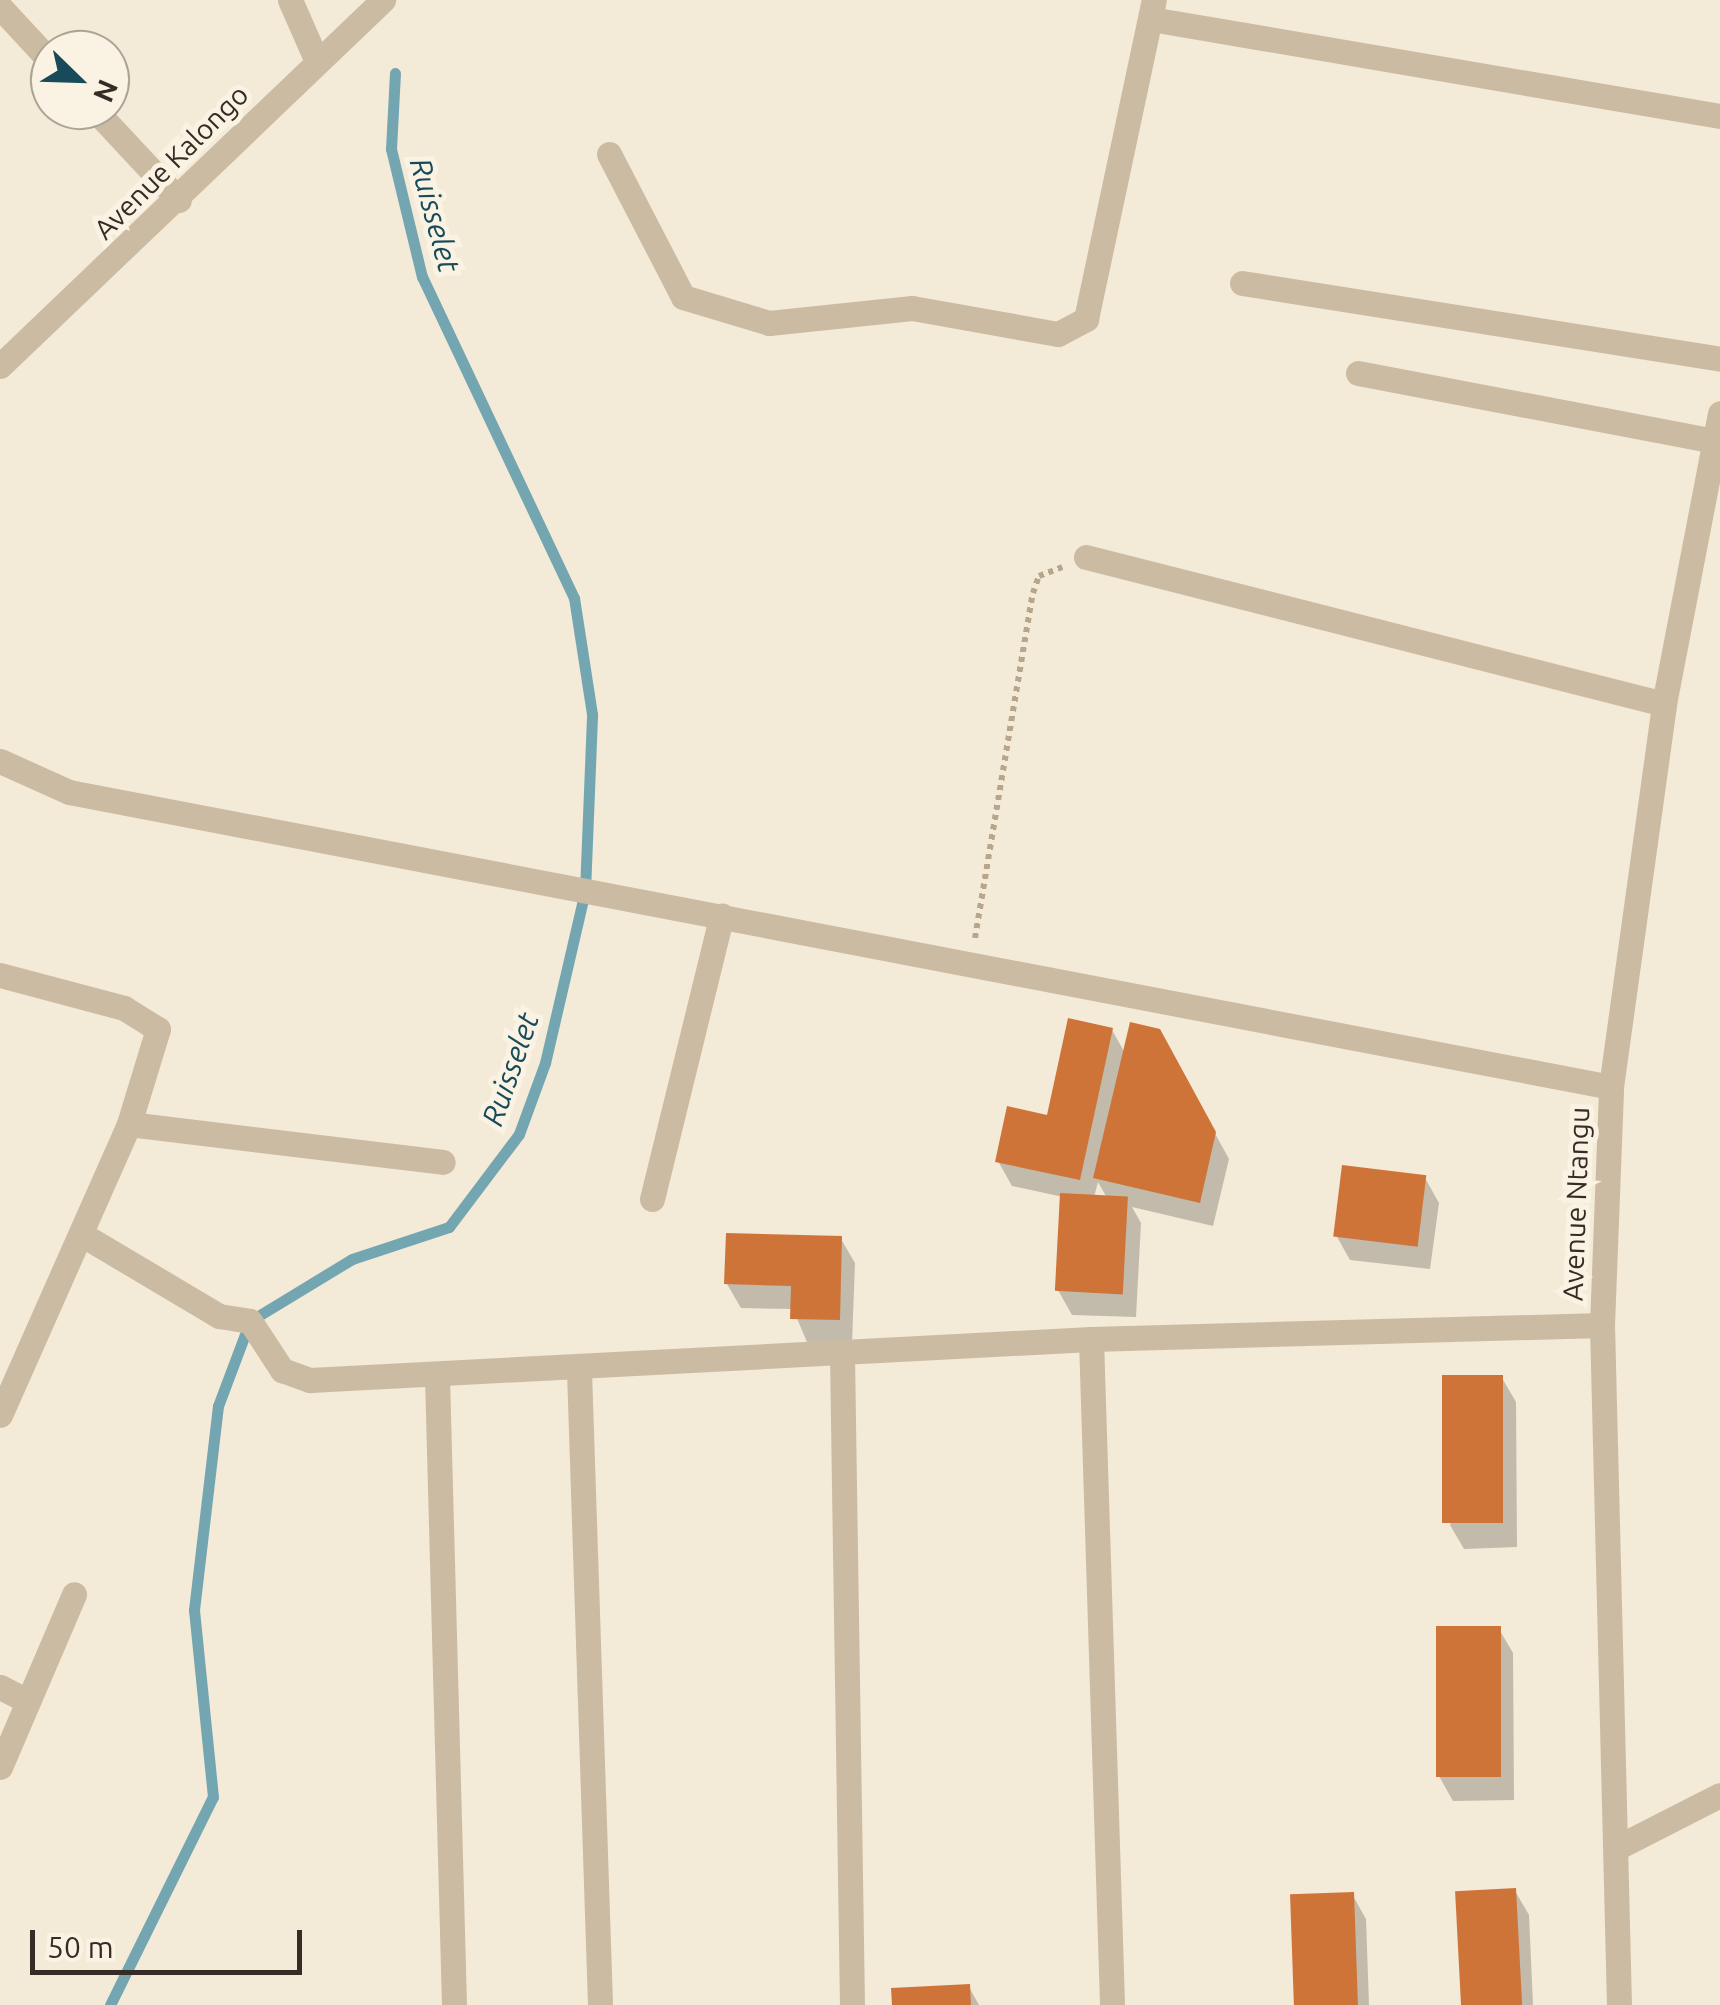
<!DOCTYPE html>
<html>
<head>
<meta charset="utf-8">
<style>
  body { margin:0 }
  #map { position:relative; width:1720px; height:2005px; overflow:hidden; background:#f3ead7; font-family:Ubuntu,sans-serif }
  div>[style] { position:absolute }
  [style*='--x'] { left:calc(var(--x)*1px); top:calc(var(--y)*1px); width:calc(var(--w)*1px); rotate:calc(var(--a)*1deg) }
  .shadow>* { inset:0; background:#0003 }
  .stream>* { height:11px; margin:-5.5px; padding:0 5.5px; transform-origin:5.5px; border-radius:5.5px; background:#74a6b2 }
  .building>* { inset:0; background:#cf7438; transform-origin:0 0 }
  .path>* { height:6px; margin-top:-3px; transform-origin:0; background:repeating-linear-gradient(90deg,#b7a58c 0 5px,transparent 0 10px) }
  .minor>* { height:25px; margin:-12.5px; padding:0 12.5px; transform-origin:12.5px; border-radius:12.5px; background:#cbbba2 }
  span { translate:-50% -50%; white-space:nowrap; text-align:center; line-height:1.15; -webkit-text-stroke:10px #faf3e3; paint-order:stroke }
  .street-label { font-size:28px; color:#352d25 }
  .water-label { font-size:30px; color:#184b59; font-style:italic }
  .north { position:absolute; left:30px; top:30px; width:100px; height:100px; box-sizing:border-box; background:#faf3e3; border:2px solid #aba497; border-radius:50%; rotate:113deg; font-size:28px; font-weight:700; line-height:40px; text-align:center; color:#352d25 }
  .north::after { content:''; display:block; margin:auto; width:35px; height:45px; background:#184b59; clip-path:polygon(50% 0,100% 100%,50% 72%,0 100%) }
  .scale { position:absolute; left:30px; top:1930px; width:272px; height:45px; box-sizing:border-box; border:5px solid #352d25; border-top:0; padding-left:12px; font-size:30px; line-height:35px; white-space:nowrap; color:#352d25; -webkit-text-stroke:8px #faf3e3; paint-order:stroke }
</style>
</head>
<body>
<div id="map">
  <div class="shadow">
    <div style="clip-path:polygon(evenodd,1112px 1030px,1125px 1053px,1173px 1057px,1229px 1159px,1213px 1226px,1132px 1207px,1141px 1223px,1136px 1317px,1072px 1315px,1058px 1290px,1063px 1197px,1012px 1186px,998px 1161px,1049px 1117px,1112px 1030px,1098px 1182px,1107px 1198px,1094px 1197px,1098px 1182px)"></div>
    <div style="clip-path:polygon(1425px 1178px,1439px 1203px,1430px 1269px,1350px 1260px,1336px 1235px)"></div>
    <div style="clip-path:polygon(841px 1239px,855px 1263px,852px 1344px,807px 1342px,793px 1309px,741px 1308px,727px 1284px)"></div>
    <div style="clip-path:polygon(1502px 1378px,1516px 1402px,1517px 1547px,1464px 1549px,1450px 1525px)"></div>
    <div style="clip-path:polygon(1499px 1629px,1513px 1653px,1514px 1800px,1453px 1801px,1439px 1776px)"></div>
    <div style="clip-path:polygon(1515px 1891px,1529px 1915px,1533px 2005px,1463px 2005px)"></div>
    <div style="clip-path:polygon(1352px 1894px,1366px 1919px,1369px 2005px,1296px 2005px)"></div>
    <div style="clip-path:polygon(969px 1987px,979px 2005px,895px 2005px)"></div>
  </div>
  <div class="stream">
    <div style="--x:110;--y:2005;--w:232;--a:-63.7"></div>
    <div style="--x:213;--y:1797;--w:188;--a:-95.8"></div>
    <div style="--x:194;--y:1610;--w:205;--a:-83.3"></div>
    <div style="--x:218;--y:1406;--w:91;--a:-69.4"></div>
    <div style="--x:250;--y:1321;--w:119;--a:-31.3"></div>
    <div style="--x:352;--y:1259;--w:102;--a:-18.3"></div>
    <div style="--x:449;--y:1227;--w:116;--a:-53"></div>
    <div style="--x:519;--y:1134;--w:76;--a:-69.9"></div>
    <div style="--x:545;--y:1063;--w:177;--a:-76.9"></div>
    <div style="--x:585;--y:891;--w:177;--a:-87.7"></div>
    <div style="--x:592;--y:714;--w:117;--a:-98.8"></div>
    <div style="--x:574;--y:598;--w:355;--a:-115.3"></div>
    <div style="--x:422;--y:277;--w:132;--a:-103.6"></div>
    <div style="--x:391;--y:149;--w:76;--a:-87"></div>
  </div>
  <div class="building">
    <div style="clip-path:polygon(1068px 1018px,1113px 1028px,1080px 1180px,995px 1162px,1007px 1106px,1047px 1115px)"></div>
    <div style="clip-path:polygon(1130px 1022px,1160px 1029px,1216px 1132px,1200px 1203px,1093px 1178px)"></div>
    <div style="left:1342px;top:1165px;width:85px;height:72px;rotate:7deg"></div>
    <div style="left:1060px;top:1193px;width:68px;height:98px;rotate:3deg"></div>
    <div style="clip-path:polygon(726px 1233px,842px 1236px,840px 1320px,790px 1319px,791px 1286px,724px 1284px)"></div>
    <div style="left:1503px;top:1375px;width:148px;height:61px;rotate:90deg"></div>
    <div style="left:1501px;top:1626px;width:151px;height:65px;rotate:90deg"></div>
    <div style="left:1516px;top:1888px;width:117px;height:61px;rotate:87deg"></div>
    <div style="left:1354px;top:1892px;width:113px;height:64px;rotate:88deg"></div>
    <div style="clip-path:polygon(970px 1984px,971px 2005px,892px 2005px,891px 1988px)"></div>
  </div>
  <div class="path">
    <div style="--x:975;--y:938;--w:350;--a:-80.5"></div>
    <div style="--x:1033;--y:593;--w:18;--a:-71"></div>
    <div style="--x:1039;--y:576;--w:25;--a:-21"></div>
  </div>
  <div class="minor">
    <div style="--x:290;--y:0;--w:62;--a:66.3"></div>
    <div style="--x:0;--y:7;--w:74;--a:47.2"></div>
    <div style="--x:1151;--y:19;--w:577;--a:9.67"></div>
    <div style="--x:95;--y:110;--w:123;--a:47"></div>
    <div style="--x:609;--y:154;--w:161;--a:62.6"></div>
    <div style="--x:683;--y:297;--w:90;--a:16.8"></div>
    <div style="--x:769;--y:323;--w:144;--a:-6"></div>
    <div style="--x:912;--y:308;--w:148;--a:10.1"></div>
    <div style="--x:1058;--y:334;--w:32;--a:-28"></div>
    <div style="--x:1086;--y:319;--w:326;--a:-78"></div>
    <div style="--x:1242;--y:283;--w:484;--a:9"></div>
    <div style="--x:0;--y:366;--w:530;--a:-43.7"></div>
    <div style="--x:1358;--y:373;--w:363;--a:10.8"></div>
    <div style="--x:1086;--y:557;--w:596;--a:14.27"></div>
    <div style="--x:0;--y:761;--w:76;--a:24.2"></div>
    <div style="--x:69;--y:792;--w:1570;--a:10.83"></div>
    <div style="--x:0;--y:975;--w:128;--a:14.9"></div>
    <div style="--x:124;--y:1008;--w:40;--a:32"></div>
    <div style="--x:158;--y:1029;--w:99;--a:107"></div>
    <div style="--x:129;--y:1124;--w:318;--a:113.9"></div>
    <div style="--x:129;--y:1124;--w:316;--a:6.9"></div>
    <div style="--x:652;--y:1199;--w:292;--a:-76.2"></div>
    <div style="--x:81;--y:1234;--w:161;--a:30.7"></div>
    <div style="--x:219;--y:1316;--w:31;--a:9"></div>
    <div style="--x:250;--y:1321;--w:59;--a:56.9"></div>
    <div style="--x:282;--y:1370;--w:30;--a:20"></div>
    <div style="--x:310;--y:1380;--w:782;--a:-3.01"></div>
    <div style="--x:1091;--y:1339;--w:511;--a:-1.57"></div>
    <div style="--x:1091;--y:1339;--w:666;--a:88.19"></div>
    <div style="--x:842;--y:1355;--w:650;--a:89.12"></div>
    <div style="--x:579;--y:1371;--w:634;--a:88.1"></div>
    <div style="--x:437;--y:1377;--w:628;--a:88.45"></div>
    <div style="--x:0;--y:1687;--w:30;--a:27"></div>
    <div style="--x:0;--y:1767;--w:188;--a:-66.8"></div>
    <div style="--x:1618;--y:1847;--w:114;--a:-27"></div>
    <div style="--x:1619;--y:2005;--w:680;--a:-91.43"></div>
    <div style="--x:1602;--y:1325;--w:238;--a:-87.8"></div>
    <div style="--x:1611;--y:1087;--w:387;--a:-82.1"></div>
    <div style="--x:1664;--y:704;--w:296;--a:-79.1"></div>
  </div>
  <div class="street-label">
    <span style="left:171px;top:162px;rotate:-45deg">Avenue Kalongo</span>
    <span style="left:1576px;top:1204px;rotate:-88deg">Avenue Ntangu</span>
  </div>
  <div class="water-label">
    <span style="left:435px;top:215px;rotate:75deg">Ruisselet</span>
    <span style="left:510px;top:1069px;rotate:-71deg">Ruisselet</span>
  </div>
  <div class="north">N</div>
  <div class="scale">50 m</div>
</div>
</body>
</html>
